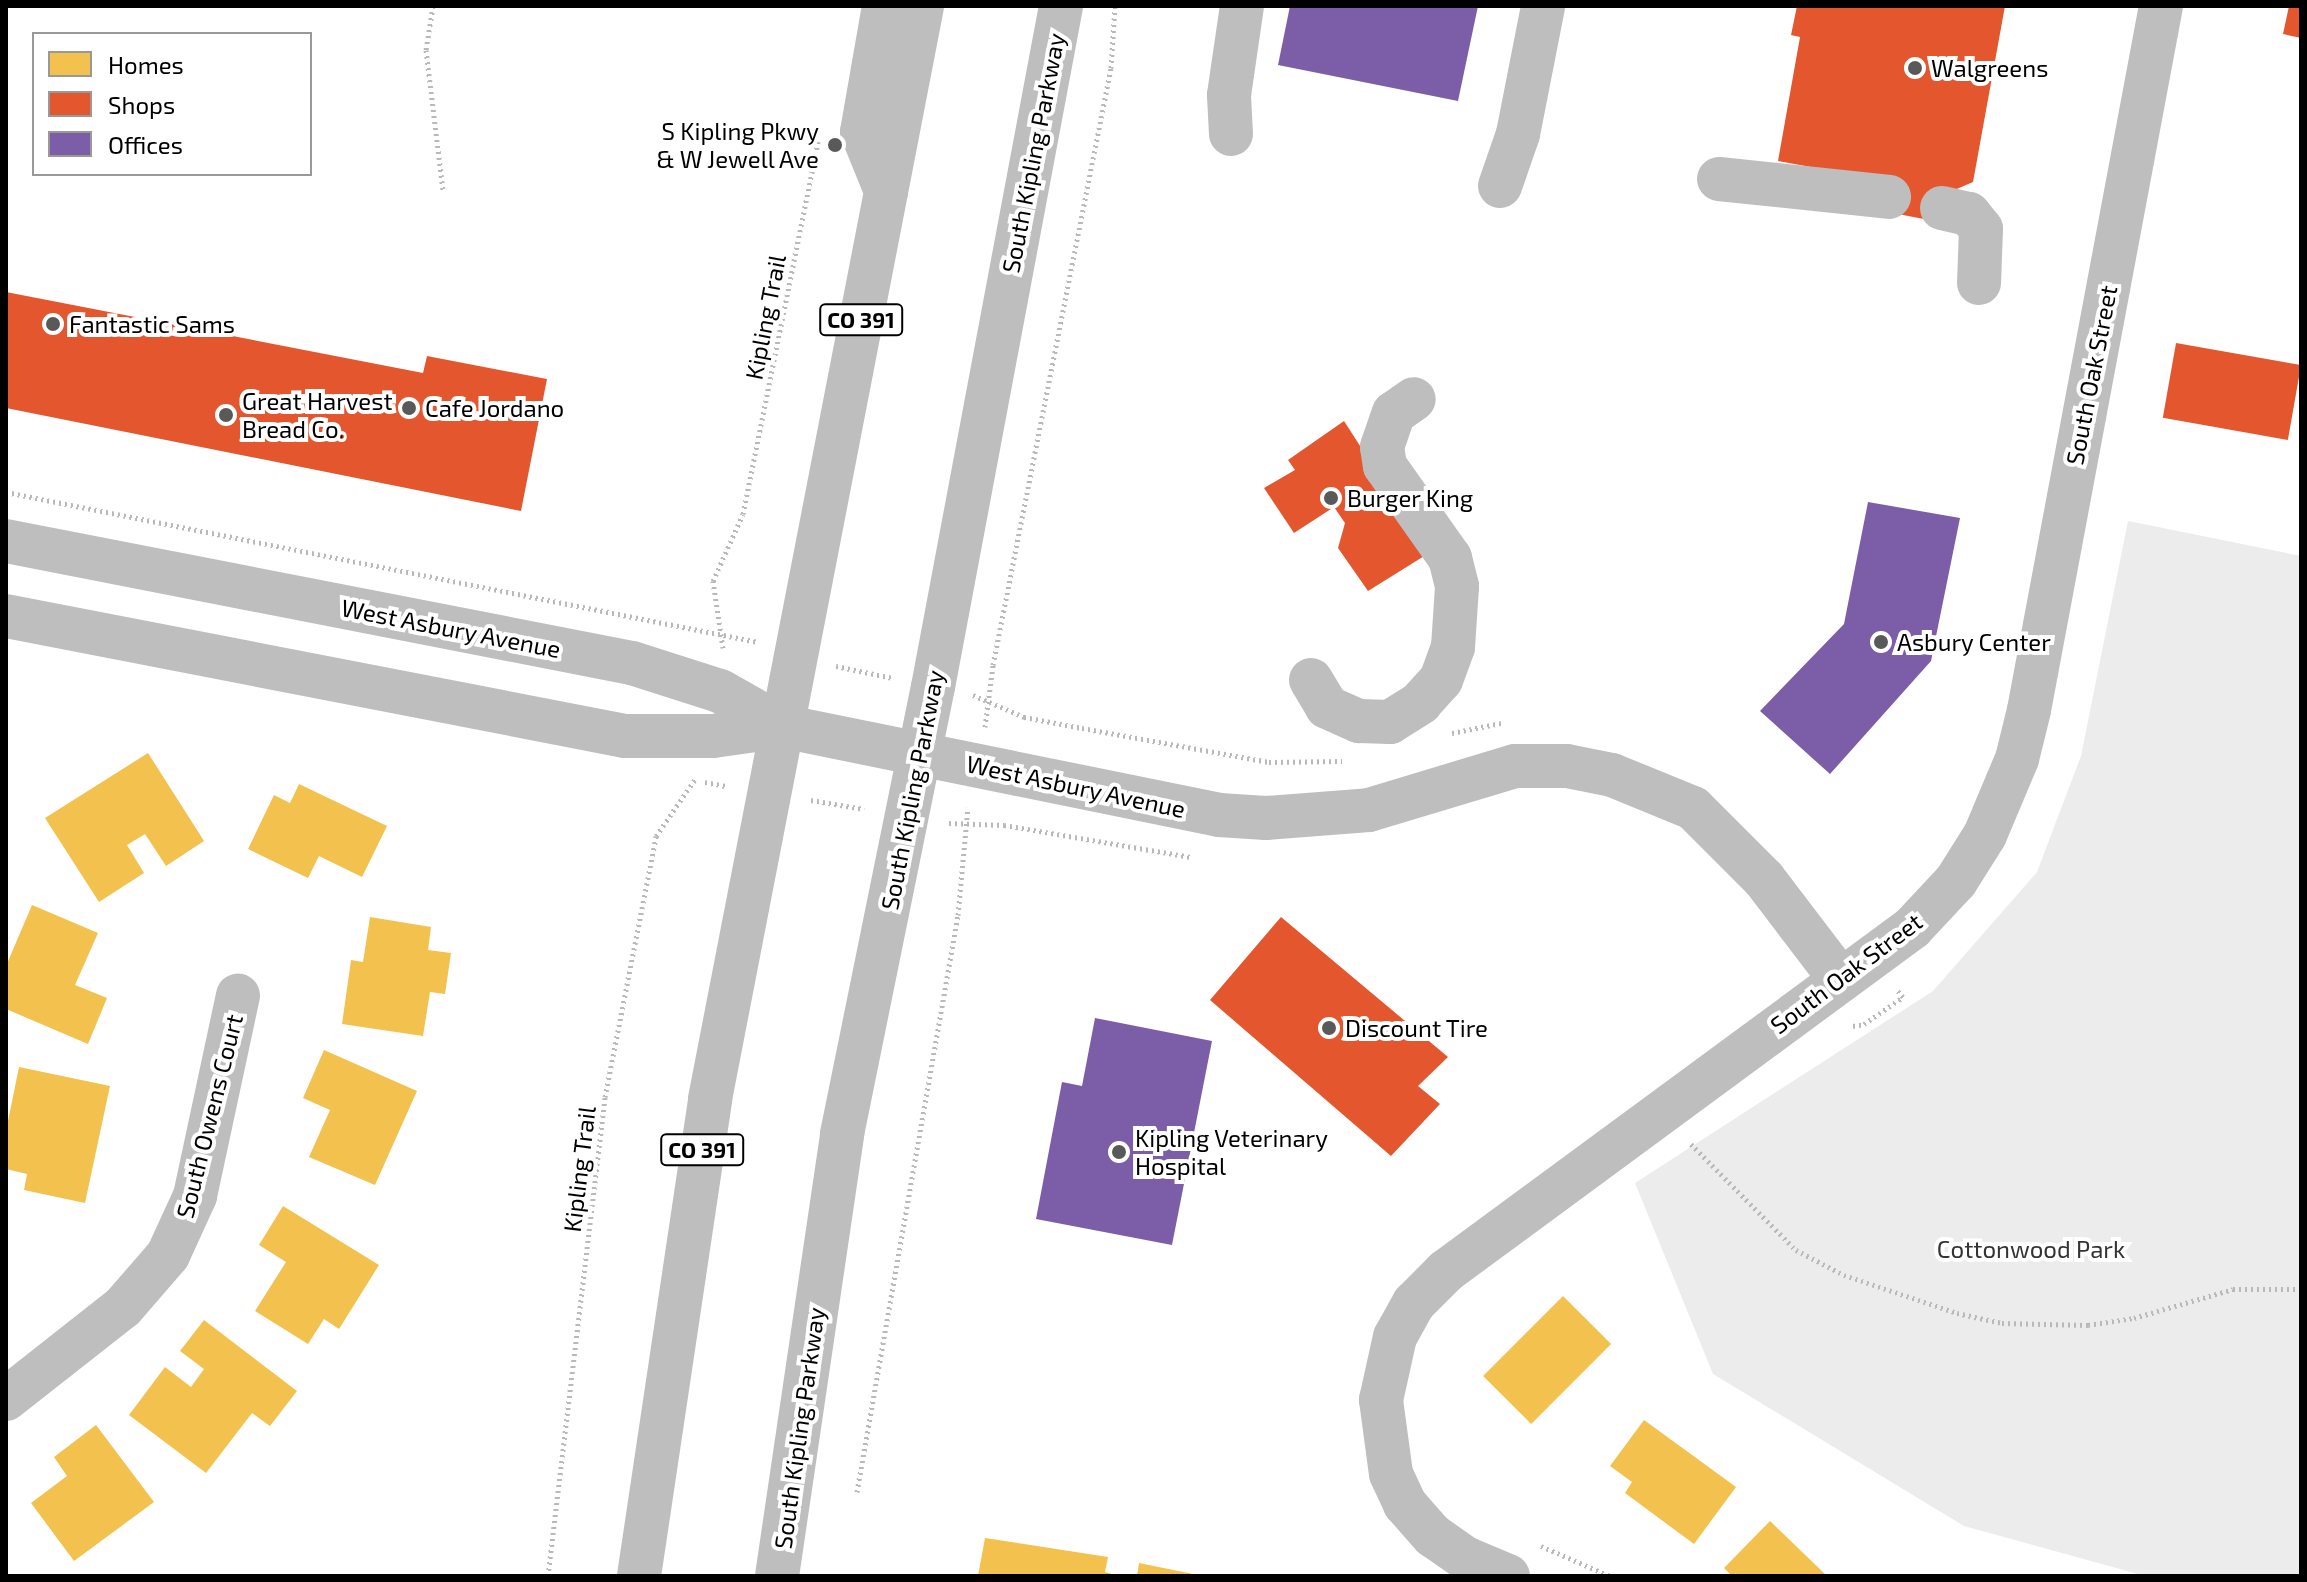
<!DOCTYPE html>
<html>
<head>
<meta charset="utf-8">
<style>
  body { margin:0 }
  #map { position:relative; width:2307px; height:1582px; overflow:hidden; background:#fff; font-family:"Exo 2",sans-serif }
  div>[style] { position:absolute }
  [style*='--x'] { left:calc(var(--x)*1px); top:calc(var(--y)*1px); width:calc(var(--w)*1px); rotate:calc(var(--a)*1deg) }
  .green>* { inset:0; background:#ececec }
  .homes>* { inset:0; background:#f2c14e; transform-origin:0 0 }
  .shops>* { inset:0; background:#e4572e; transform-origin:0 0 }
  .offices>* { inset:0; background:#7b5ea7 }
  .path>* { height:5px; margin-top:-2.5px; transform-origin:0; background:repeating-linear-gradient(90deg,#b9b9b9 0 2px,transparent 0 6px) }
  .minor>* { height:44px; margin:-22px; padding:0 22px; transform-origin:22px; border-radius:22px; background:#bebebe }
  .major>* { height:44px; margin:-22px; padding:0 22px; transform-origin:22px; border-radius:22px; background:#bebebe }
  .dots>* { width:22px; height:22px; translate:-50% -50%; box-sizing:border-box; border:4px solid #fff; border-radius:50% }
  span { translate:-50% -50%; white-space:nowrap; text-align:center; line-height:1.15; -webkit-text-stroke:8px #fff; paint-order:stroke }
  .shield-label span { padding:2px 6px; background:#fff; border:2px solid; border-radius:6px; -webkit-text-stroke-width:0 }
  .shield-label { font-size:22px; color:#000; font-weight:700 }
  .poi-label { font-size:24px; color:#000 }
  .left { translate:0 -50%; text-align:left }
  .right { translate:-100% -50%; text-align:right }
  .street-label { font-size:24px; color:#000 }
  .park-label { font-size:24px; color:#333 }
  .frame { position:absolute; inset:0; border:8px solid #000; pointer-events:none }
  .legend { position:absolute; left:32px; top:32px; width:280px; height:144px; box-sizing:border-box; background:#fff; border:2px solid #999; margin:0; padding:10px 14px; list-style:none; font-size:24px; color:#000 }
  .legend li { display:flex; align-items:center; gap:16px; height:40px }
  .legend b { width:40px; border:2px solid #999 }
</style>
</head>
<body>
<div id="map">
  <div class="green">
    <div style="clip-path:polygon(2128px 521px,2301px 556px,2301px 1576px,2145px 1576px,1964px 1526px,1713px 1374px,1635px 1183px,1933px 991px,2037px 872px,2081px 756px)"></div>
  </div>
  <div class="homes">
    <div style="clip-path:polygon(148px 753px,204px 841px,166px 866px,145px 834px,127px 845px,144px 873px,99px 902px,45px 818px)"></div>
    <div style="clip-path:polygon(299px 784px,387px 826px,362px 877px,319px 856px,308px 878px,248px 849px,274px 795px,290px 803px)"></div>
    <div style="clip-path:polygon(32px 905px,98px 933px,75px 985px,107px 998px,88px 1044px,6px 1009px,6px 966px)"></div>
    <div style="clip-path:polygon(370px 917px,431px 927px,428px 950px,451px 953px,445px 994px,430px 992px,423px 1036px,342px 1024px,351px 960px,363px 962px)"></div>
    <div style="clip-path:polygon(324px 1050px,417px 1091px,375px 1185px,309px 1157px,330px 1110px,303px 1098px)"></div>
    <div style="clip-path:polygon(19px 1067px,110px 1086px,85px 1203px,24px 1190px,27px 1174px,6px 1169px,6px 1131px)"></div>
    <div style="clip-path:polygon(283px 1206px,379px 1265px,339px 1329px,324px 1319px,308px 1344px,255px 1311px,286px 1262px,259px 1245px)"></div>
    <div style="left:1563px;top:1296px;width:68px;height:113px;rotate:45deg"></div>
    <div style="clip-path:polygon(204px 1320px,297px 1391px,270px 1426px,252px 1413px,206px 1473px,129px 1415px,165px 1367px,191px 1387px,204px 1369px,180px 1351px)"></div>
    <div style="clip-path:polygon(1644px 1420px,1736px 1487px,1694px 1544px,1625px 1493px,1632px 1482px,1610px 1466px)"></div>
    <div style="clip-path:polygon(96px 1425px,154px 1502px,74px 1561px,31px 1503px,67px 1476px,54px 1457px)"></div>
    <div style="clip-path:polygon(1770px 1521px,1827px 1576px,1732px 1576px,1724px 1568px)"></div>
    <div style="clip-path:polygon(985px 1538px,1108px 1557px,1105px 1572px,1118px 1576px,978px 1576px)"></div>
    <div style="clip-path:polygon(1139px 1563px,1198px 1575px,1198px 1576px,1137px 1576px)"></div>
  </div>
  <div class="shops">
    <div style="clip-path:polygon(1797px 6px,2005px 6px,1973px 182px,1945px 194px,1940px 222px,1887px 212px,1892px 182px,1778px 161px,1800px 37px,1791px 35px)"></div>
    <div style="clip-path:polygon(2289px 6px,2301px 6px,2301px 38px,2283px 34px)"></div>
    <div style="clip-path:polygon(6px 292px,423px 373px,427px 356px,547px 379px,521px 511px,6px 408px)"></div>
    <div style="left:2176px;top:343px;width:127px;height:76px;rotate:10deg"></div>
    <div style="clip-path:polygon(1344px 421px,1429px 553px,1368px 591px,1338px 548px,1345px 523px,1334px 507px,1294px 533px,1264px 488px,1295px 470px,1288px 460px)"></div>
    <div style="clip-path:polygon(1281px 917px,1448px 1057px,1418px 1086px,1440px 1104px,1391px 1156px,1210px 1000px)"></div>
  </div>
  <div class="offices">
    <div style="clip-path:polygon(1290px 6px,1478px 6px,1458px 101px,1278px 65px)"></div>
    <div style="clip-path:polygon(1868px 502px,1960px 518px,1931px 661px,1830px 774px,1760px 711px,1844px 624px)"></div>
    <div style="clip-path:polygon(1095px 1018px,1212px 1041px,1172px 1245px,1036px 1219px,1062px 1082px,1082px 1086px)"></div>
  </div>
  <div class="path">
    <div style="--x:433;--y:6;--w:45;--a:99"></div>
    <div style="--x:426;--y:50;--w:141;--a:83.1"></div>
    <div style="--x:6;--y:492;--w:767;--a:11.28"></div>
    <div style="--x:723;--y:648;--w:68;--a:-98.5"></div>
    <div style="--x:713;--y:581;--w:73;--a:-65.9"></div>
    <div style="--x:743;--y:514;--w:380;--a:-78.6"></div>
    <div style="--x:836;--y:666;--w:58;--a:11.9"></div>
    <div style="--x:973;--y:695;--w:56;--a:23.3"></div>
    <div style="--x:1024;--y:717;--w:59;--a:10.7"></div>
    <div style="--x:1082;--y:728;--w:190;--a:10.3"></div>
    <div style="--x:1269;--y:762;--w:73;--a:-0.8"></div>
    <div style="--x:985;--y:727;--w:63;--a:-82.6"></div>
    <div style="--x:993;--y:665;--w:609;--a:-78.82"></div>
    <div style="--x:1111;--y:68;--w:62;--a:-86.3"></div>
    <div style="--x:1452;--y:733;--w:50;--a:-11.5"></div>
    <div style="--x:705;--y:782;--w:21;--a:11"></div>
    <div style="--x:811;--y:800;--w:54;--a:9.6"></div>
    <div style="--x:949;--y:823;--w:55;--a:2.1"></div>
    <div style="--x:1004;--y:825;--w:191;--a:9.7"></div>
    <div style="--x:1853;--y:1026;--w:11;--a:-10"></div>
    <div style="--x:1864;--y:1024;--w:47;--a:-34.7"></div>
    <div style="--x:1903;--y:997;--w:8;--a:-130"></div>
    <div style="--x:1691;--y:1144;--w:149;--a:45.3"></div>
    <div style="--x:1796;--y:1250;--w:54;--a:27.5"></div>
    <div style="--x:1844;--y:1275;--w:119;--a:18.6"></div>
    <div style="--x:1957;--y:1313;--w:46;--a:12.5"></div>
    <div style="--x:2002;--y:1323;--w:86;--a:1.3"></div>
    <div style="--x:2088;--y:1325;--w:47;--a:-8.7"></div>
    <div style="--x:2134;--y:1318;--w:103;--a:-16.3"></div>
    <div style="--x:2233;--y:1289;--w:68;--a:0"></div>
    <div style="--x:857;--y:1492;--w:586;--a:-80.07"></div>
    <div style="--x:958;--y:915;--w:108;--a:-84.7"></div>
    <div style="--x:1541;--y:1546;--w:75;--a:23.5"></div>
    <div style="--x:548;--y:1576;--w:482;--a:-83.2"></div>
    <div style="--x:605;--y:1097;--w:266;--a:-78.9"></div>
    <div style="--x:656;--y:836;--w:70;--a:-55.4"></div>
  </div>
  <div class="minor">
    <div style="--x:1231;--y:134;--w:39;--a:-93"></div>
    <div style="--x:1229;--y:95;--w:90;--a:-81.7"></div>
    <div style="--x:1719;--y:179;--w:171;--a:6"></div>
    <div style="--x:1500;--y:186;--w:55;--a:-70.9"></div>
    <div style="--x:1518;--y:134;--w:130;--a:-78.9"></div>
    <div style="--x:1942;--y:208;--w:28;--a:13"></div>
    <div style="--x:1969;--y:214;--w:19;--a:51"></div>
    <div style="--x:1981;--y:229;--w:54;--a:92.1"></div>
    <div style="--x:6;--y:541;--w:638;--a:11.03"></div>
    <div style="--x:632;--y:663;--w:92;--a:17.7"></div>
    <div style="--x:720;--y:691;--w:71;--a:29.4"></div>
    <div style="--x:782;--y:726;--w:446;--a:11.5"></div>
    <div style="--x:1219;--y:815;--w:47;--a:3.7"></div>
    <div style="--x:1266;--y:818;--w:103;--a:-4.4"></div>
    <div style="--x:1369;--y:810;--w:152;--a:-16.8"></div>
    <div style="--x:1515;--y:766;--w:52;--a:0"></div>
    <div style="--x:1567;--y:766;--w:46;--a:11.3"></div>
    <div style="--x:1612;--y:775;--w:87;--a:22.2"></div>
    <div style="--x:1693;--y:808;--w:100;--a:45"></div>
    <div style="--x:1764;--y:879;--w:127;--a:52.7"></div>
    <div style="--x:6;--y:616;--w:631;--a:10.97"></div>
    <div style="--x:625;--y:736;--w:88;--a:0"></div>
    <div style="--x:713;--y:736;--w:70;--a:-8.2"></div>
    <div style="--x:1311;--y:680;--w:31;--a:59"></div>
    <div style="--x:1327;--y:707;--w:35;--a:24"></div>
    <div style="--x:1359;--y:721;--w:31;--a:2"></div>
    <div style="--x:1390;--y:722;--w:36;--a:-32"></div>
    <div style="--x:1420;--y:703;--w:31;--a:-48"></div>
    <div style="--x:1441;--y:680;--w:35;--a:-70"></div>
    <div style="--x:1453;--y:647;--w:61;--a:-86.2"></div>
    <div style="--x:1457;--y:586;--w:29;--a:-104"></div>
    <div style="--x:1450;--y:558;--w:113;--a:-125.2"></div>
    <div style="--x:1385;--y:466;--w:19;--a:-99"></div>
    <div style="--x:1382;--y:447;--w:36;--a:-71"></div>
    <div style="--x:1394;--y:413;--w:24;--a:-35"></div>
    <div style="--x:6;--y:1399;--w:149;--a:-38.2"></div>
    <div style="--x:123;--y:1307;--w:69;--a:-49.1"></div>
    <div style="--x:168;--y:1255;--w:65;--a:-65.4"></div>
    <div style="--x:195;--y:1196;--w:205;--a:-77.9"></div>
    <div style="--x:1508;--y:1576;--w:47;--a:-157.3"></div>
    <div style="--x:1465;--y:1558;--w:39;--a:-145"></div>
    <div style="--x:1433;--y:1536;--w:43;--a:-131.2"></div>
    <div style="--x:1405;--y:1504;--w:33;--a:-115"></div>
    <div style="--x:1391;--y:1474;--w:75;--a:-97.7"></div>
    <div style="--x:1381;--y:1400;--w:65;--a:-77.5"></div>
    <div style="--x:1395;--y:1337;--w:39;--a:-61"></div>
    <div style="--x:1414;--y:1303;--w:45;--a:-45"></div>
    <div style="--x:1446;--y:1271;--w:579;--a:-36.35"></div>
    <div style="--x:1912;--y:928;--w:64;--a:-46.9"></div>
    <div style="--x:1956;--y:881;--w:54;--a:-57.8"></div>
    <div style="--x:1985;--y:835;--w:82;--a:-67.2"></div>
    <div style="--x:2017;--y:759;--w:50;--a:-76.2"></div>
    <div style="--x:2029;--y:710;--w:716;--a:-79.38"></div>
  </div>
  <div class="major">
    <div style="--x:884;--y:6;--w:128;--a:99.9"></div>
    <div style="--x:862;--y:132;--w:64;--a:67.9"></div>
    <div style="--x:639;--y:1576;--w:482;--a:-81.5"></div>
    <div style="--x:710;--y:1099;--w:1113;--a:-79.02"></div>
    <div style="--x:777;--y:1576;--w:447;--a:-81.6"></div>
    <div style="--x:842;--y:1134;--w:456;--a:-78.5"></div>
    <div style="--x:933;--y:687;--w:693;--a:-79.35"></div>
  </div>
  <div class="dots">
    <div style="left:1915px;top:68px;background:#595959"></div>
    <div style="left:835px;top:145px;background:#595959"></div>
    <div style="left:53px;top:324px;background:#595959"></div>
    <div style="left:409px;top:408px;background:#595959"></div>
    <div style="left:226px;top:415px;background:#595959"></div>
    <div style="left:1331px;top:498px;background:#595959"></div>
    <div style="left:1881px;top:642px;background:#595959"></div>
    <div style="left:1329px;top:1028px;background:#595959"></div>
    <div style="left:1119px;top:1152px;background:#595959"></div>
  </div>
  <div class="shield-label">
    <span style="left:861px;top:320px">CO 391</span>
    <span style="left:702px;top:1150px">CO 391</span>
  </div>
  <div class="poi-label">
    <span class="left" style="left:1931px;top:68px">Walgreens</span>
    <span class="right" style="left:819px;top:145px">S Kipling Pkwy<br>&amp; W Jewell Ave</span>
    <span class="left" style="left:69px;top:324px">Fantastic Sams</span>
    <span class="left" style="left:242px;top:415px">Great Harvest<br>Bread Co.</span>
    <span class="left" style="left:425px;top:408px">Cafe Jordano</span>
    <span class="left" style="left:1347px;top:498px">Burger King</span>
    <span class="left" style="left:1897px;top:642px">Asbury Center</span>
    <span class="left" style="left:1345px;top:1028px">Discount Tire</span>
    <span class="left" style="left:1135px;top:1152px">Kipling Veterinary<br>Hospital</span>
  </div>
  <div class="street-label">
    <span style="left:1033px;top:153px;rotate:-79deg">South Kipling Parkway</span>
    <span style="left:765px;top:317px;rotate:-79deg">Kipling Trail</span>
    <span style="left:2091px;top:375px;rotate:-79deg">South Oak Street</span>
    <span style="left:451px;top:628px;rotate:11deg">West Asbury Avenue</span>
    <span style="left:1076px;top:786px;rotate:12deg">West Asbury Avenue</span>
    <span style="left:912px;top:790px;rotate:-79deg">South Kipling Parkway</span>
    <span style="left:1846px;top:973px;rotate:-37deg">South Oak Street</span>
    <span style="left:209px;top:1116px;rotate:-76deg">South Owens Court</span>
    <span style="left:579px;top:1169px;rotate:-83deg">Kipling Trail</span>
    <span style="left:799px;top:1428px;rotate:-82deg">South Kipling Parkway</span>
  </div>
  <div class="park-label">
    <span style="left:2031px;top:1249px">Cottonwood Park</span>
  </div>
  <div class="frame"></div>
  <ul class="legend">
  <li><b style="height:22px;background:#f2c14e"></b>Homes</li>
  <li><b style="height:22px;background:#e4572e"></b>Shops</li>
  <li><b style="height:22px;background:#7b5ea7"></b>Offices</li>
  </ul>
</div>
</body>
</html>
